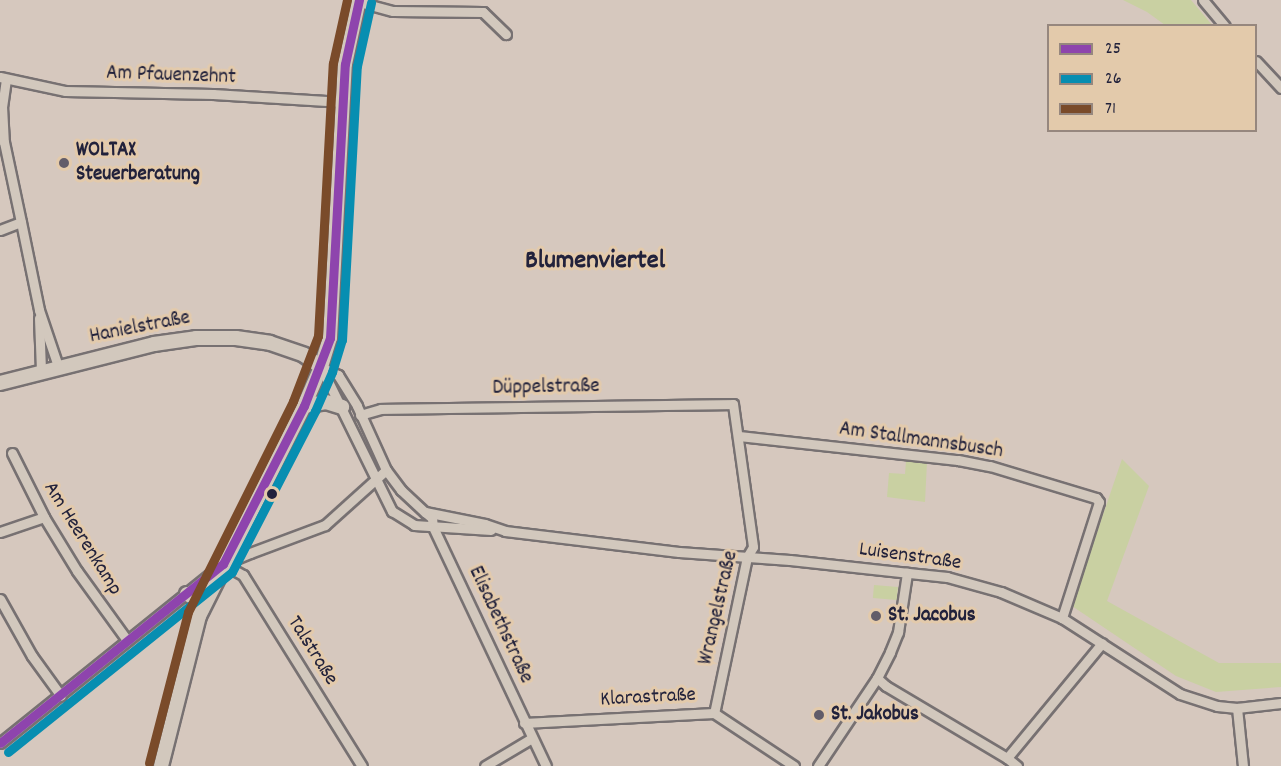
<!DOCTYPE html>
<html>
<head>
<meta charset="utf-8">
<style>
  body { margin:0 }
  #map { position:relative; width:1281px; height:766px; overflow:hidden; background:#d6c8be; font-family:Dekko,sans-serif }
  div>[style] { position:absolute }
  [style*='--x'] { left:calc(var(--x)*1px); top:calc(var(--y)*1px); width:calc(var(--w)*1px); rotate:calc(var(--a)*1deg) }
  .green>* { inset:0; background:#c9d0a2; transform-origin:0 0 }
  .roads { filter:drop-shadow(2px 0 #777172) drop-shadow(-2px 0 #777172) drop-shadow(0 2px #777172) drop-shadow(0 -2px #777172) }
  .street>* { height:9px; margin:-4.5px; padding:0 4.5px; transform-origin:4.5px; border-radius:4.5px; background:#d2c8bd }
  .secondary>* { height:14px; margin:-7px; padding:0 7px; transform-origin:7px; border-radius:7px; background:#d2c8bd }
  .bus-1>* { height:9px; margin:-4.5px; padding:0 4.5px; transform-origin:4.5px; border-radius:4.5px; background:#8e44ad }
  .bus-2>* { height:9px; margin:-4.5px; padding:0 4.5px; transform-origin:4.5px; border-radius:4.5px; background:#078eb1 }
  .bus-3>* { height:9px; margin:-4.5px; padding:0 4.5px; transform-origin:4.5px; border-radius:4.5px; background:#7a4b2a }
  .dots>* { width:16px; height:16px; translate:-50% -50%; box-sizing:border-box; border:3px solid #e3caab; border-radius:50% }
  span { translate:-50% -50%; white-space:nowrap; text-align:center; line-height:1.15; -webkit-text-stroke:6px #e3caab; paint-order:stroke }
  .street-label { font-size:21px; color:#22223b }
  .poi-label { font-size:21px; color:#22223b; font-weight:700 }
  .left { translate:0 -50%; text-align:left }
  .district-label { font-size:27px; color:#22223b; font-weight:700 }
  .legend { position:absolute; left:1047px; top:24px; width:210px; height:108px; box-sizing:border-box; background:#e3caab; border:2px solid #96877e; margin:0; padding:8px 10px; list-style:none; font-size:18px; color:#22223b }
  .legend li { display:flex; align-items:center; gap:12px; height:30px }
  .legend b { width:30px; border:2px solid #96877e }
</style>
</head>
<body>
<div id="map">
  <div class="green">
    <div style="clip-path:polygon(1123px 0,1191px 0,1212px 25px,1165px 25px,1147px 12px)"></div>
    <div style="clip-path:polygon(1122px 459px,1149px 486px,1107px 601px,1219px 663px,1281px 663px,1281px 687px,1216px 692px,1176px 676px,1072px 606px)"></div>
    <div style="clip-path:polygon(906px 461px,927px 462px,925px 502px,887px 497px,889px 473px,905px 474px)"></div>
    <div style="left:874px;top:585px;width:24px;height:13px;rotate:5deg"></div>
  </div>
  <div class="roads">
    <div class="street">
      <div style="--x:1203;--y:0;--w:34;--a:50"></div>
      <div style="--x:359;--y:2;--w:35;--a:15"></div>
      <div style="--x:393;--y:11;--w:90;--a:0.6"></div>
      <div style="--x:483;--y:12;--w:32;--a:44"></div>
      <div style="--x:1256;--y:61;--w:37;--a:47"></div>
      <div style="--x:0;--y:77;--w:66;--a:12.2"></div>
      <div style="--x:65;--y:91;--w:148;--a:1.2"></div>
      <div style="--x:213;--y:94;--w:130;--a:3.5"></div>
      <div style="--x:6;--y:79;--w:27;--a:98"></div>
      <div style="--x:2;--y:106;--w:36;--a:87"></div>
      <div style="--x:4;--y:142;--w:82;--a:78"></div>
      <div style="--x:0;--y:230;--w:22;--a:-21"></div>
      <div style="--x:21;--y:222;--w:90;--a:78.4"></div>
      <div style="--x:39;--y:310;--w:59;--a:71.3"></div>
      <div style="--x:39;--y:318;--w:53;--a:87.8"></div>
      <div style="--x:321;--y:367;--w:19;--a:25"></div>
      <div style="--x:338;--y:375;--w:36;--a:58"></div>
      <div style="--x:357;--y:406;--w:70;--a:65.6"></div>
      <div style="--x:386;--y:470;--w:25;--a:53"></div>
      <div style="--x:401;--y:490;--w:33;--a:43"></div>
      <div style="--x:425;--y:512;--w:61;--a:11.3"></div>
      <div style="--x:485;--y:524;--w:21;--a:19"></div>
      <div style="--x:505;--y:531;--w:175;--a:6.9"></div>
      <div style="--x:679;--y:552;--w:111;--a:4.1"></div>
      <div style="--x:790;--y:560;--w:158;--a:6.2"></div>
      <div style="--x:947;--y:577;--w:56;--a:15.5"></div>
      <div style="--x:1001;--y:592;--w:66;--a:23.1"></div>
      <div style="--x:1062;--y:618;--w:140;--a:32.8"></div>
      <div style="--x:1180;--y:694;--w:39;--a:18"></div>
      <div style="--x:1217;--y:706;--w:20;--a:6"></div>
      <div style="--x:1237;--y:708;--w:44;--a:-6.5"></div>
      <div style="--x:321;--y:367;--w:161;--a:63.8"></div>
      <div style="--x:392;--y:511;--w:26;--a:32"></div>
      <div style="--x:414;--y:525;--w:77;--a:3.7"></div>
      <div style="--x:360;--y:415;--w:22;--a:-16"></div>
      <div style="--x:381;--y:409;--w:352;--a:-0.8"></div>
      <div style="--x:733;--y:404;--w:144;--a:82"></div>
      <div style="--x:753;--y:547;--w:12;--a:121"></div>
      <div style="--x:747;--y:557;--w:159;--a:101.9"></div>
      <div style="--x:739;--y:436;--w:220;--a:6.3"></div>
      <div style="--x:958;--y:460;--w:33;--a:11"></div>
      <div style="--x:990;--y:466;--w:111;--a:16.8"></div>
      <div style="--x:1096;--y:498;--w:5;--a:53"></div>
      <div style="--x:1099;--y:502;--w:122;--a:107.7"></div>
      <div style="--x:12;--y:453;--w:72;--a:63.4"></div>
      <div style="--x:44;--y:517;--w:63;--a:58.6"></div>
      <div style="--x:77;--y:571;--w:85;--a:54.1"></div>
      <div style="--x:425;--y:512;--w:9;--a:41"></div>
      <div style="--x:432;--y:518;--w:9;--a:84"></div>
      <div style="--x:433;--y:527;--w:264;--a:64.7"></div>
      <div style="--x:0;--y:532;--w:46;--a:-18.8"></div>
      <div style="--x:223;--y:564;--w:23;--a:29"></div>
      <div style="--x:243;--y:575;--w:225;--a:58.1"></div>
      <div style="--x:0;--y:599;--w:65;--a:60.7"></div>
      <div style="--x:32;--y:656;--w:49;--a:54.1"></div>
      <div style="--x:877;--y:678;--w:12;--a:42"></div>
      <div style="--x:886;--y:686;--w:141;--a:30.8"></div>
      <div style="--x:1007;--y:758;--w:149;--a:-50.4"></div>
      <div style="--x:1237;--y:708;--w:58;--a:84.1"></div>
      <div style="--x:524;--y:723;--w:190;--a:-3"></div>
      <div style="--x:714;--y:713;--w:96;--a:33.5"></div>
      <div style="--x:0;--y:743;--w:270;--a:-38.8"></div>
      <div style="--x:210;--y:574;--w:16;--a:-38"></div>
      <div style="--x:223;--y:564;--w:29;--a:-22"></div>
      <div style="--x:250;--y:553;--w:80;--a:-20.5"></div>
      <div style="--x:325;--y:525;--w:82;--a:-42"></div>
      <div style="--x:1007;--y:758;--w:13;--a:39"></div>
      <div style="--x:485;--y:766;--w:55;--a:-30.8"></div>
      <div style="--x:818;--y:766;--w:106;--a:-56.2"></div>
      <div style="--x:877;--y:678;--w:29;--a:-63"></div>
      <div style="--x:890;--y:652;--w:22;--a:-68"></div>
      <div style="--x:898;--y:632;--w:60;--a:-81.3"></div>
    </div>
    <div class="secondary">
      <div style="--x:0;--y:383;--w:159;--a:-14.2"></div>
      <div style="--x:154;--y:344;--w:42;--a:-8.1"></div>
      <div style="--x:196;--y:338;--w:40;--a:0"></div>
      <div style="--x:236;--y:338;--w:34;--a:8"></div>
      <div style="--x:270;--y:343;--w:36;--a:19"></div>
      <div style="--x:304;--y:355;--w:21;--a:35"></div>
      <div style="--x:304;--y:406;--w:22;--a:-10"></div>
      <div style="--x:326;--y:402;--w:17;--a:17"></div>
      <div style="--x:187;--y:594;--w:13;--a:29"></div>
      <div style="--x:198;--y:600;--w:10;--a:66"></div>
      <div style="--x:161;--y:766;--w:155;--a:-75.8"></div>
      <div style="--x:199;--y:616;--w:235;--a:-63.4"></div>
      <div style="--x:304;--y:406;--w:43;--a:-66.4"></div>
      <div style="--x:321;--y:367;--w:30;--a:-73"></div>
      <div style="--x:330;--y:338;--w:274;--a:-86.9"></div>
      <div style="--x:345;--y:64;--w:66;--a:-77.7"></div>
    </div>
  </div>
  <div class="bus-1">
    <div style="--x:0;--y:743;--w:286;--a:-38.8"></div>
    <div style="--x:223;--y:564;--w:178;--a:-62.9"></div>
    <div style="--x:304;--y:406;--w:73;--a:-69.1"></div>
    <div style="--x:330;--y:338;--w:274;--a:-86.9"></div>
    <div style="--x:345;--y:64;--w:66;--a:-77.7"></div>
  </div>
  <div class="bus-2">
    <div style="--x:8;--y:752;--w:287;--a:-38.8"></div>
    <div style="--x:232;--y:572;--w:181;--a:-62.7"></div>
    <div style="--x:315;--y:411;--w:43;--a:-66.4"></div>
    <div style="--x:332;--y:372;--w:34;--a:-73"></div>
    <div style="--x:342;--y:340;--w:274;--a:-86.9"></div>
    <div style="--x:357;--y:66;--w:65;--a:-77.5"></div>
  </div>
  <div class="bus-3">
    <div style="--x:149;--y:763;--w:156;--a:-75.5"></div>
    <div style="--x:188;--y:612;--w:236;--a:-63.5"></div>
    <div style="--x:293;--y:401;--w:70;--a:-69"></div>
    <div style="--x:318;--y:336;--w:273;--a:-86.9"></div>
    <div style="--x:333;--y:63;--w:65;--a:-77.5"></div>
  </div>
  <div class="dots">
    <div style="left:64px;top:163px;background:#615c69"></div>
    <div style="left:272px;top:494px;background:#22223b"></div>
    <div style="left:876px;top:616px;background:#615c69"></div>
    <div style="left:819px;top:715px;background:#615c69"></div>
  </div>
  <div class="street-label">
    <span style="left:171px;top:76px;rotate:2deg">Am Pfauenzehnt</span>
    <span style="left:140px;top:328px;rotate:-11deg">Hanielstraße</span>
    <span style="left:546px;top:388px;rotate:-1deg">Düppelstraße</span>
    <span style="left:921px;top:441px;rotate:8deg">Am Stallmannsbusch</span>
    <span style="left:82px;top:539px;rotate:58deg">Am Heerenkamp</span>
    <span style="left:910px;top:557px;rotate:8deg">Luisenstraße</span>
    <span style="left:719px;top:608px;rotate:-77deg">Wrangelstraße</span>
    <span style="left:500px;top:625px;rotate:65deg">Elisabethstraße</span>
    <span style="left:312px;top:651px;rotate:58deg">Talstraße</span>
    <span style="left:648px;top:698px;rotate:-3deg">Klarastraße</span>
  </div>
  <div class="poi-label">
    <span class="left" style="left:76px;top:163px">WOLTAX<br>Steuerberatung</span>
    <span class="left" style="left:888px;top:616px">St. Jacobus</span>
    <span class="left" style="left:831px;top:715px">St. Jakobus</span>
  </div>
  <div class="district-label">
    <span style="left:595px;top:262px">Blumenviertel</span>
  </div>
  <ul class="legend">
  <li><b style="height:8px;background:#8e44ad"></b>25</li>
  <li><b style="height:8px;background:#078eb1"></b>26</li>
  <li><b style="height:8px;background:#7a4b2a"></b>71</li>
  </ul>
</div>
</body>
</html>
